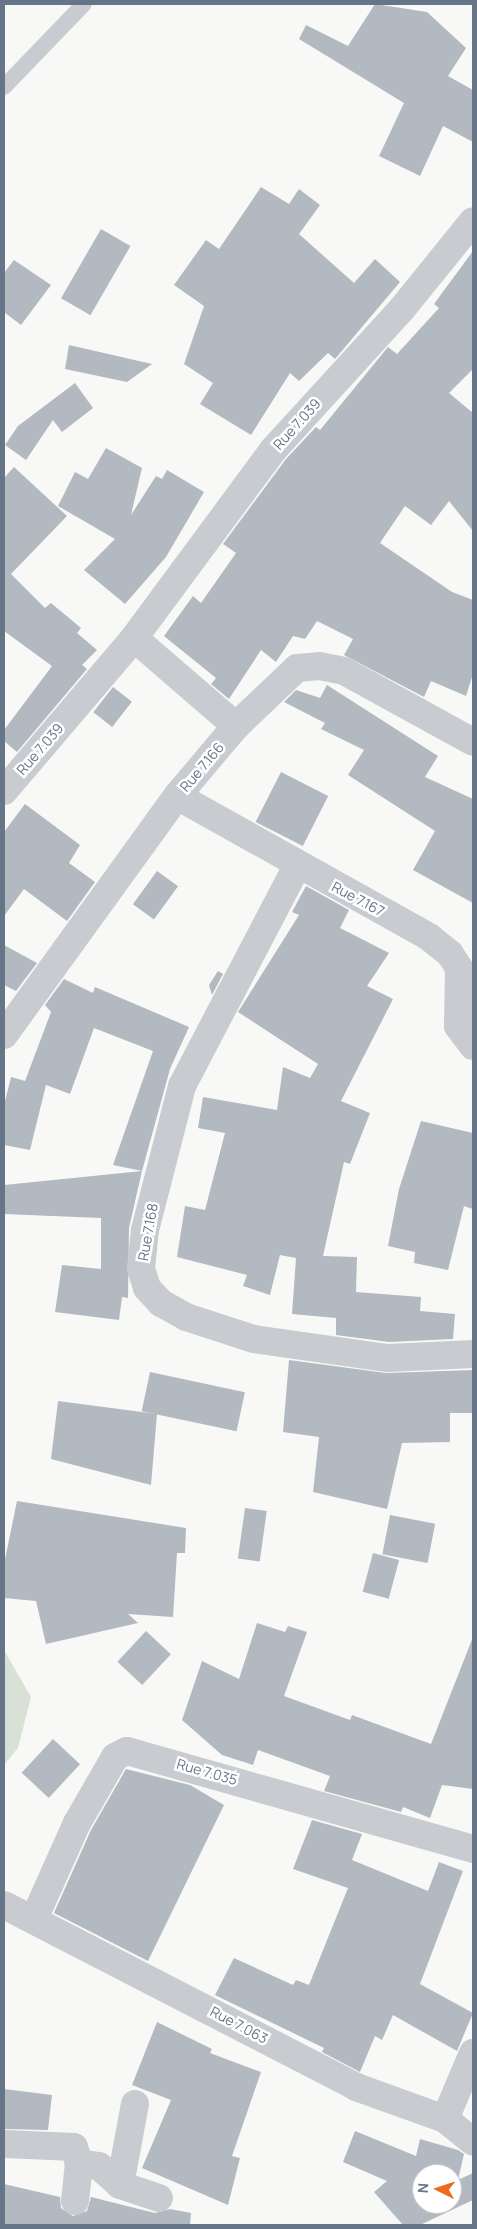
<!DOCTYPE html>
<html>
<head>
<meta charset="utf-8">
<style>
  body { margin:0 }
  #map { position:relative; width:477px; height:2229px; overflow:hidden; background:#f8f9f6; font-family:Manrope,sans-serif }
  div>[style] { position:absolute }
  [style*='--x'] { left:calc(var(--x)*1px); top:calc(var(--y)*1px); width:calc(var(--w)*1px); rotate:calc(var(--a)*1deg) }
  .green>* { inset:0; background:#d9e1d6 }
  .building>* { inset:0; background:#b3b9c0; transform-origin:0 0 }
  .service>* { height:16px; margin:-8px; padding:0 8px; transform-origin:8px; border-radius:8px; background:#c8cbcf }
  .minor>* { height:28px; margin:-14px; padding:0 14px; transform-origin:14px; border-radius:14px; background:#c8cbcf }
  span { translate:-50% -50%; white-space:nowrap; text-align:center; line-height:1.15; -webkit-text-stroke:5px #fff; paint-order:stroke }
  .street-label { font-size:14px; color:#667588 }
  .frame { position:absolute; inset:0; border:5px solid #667588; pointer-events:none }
  .north { position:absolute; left:412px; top:2164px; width:50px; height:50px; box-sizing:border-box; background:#fff; border:1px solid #c2c8cf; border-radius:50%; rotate:274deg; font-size:14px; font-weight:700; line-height:20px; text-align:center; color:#667588 }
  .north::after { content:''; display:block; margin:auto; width:18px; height:22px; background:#ed6a21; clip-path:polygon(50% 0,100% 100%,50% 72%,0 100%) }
</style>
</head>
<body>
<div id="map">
  <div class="green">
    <div style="clip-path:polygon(4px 1650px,31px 1697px,18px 1748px,4px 1765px)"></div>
  </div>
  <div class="building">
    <div style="clip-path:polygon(375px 4px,427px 12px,466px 48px,448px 76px,473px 90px,473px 142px,443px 126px,420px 176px,379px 156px,404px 103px,299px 39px,306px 25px,348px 46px)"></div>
    <div style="clip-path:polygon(261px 187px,289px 204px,299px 189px,320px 205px,299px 234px,354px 283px,375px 259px,400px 282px,335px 359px,328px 353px,299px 381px,290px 373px,251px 435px,200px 404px,213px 383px,184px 364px,204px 306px,174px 285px,206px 240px,219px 249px)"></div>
    <div style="left:101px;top:229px;width:34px;height:80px;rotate:30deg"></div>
    <div style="clip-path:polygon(473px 251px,473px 369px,449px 393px,473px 413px,473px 531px,449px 501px,431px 525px,405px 506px,380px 543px,452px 592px,473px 600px,473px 674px,466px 696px,431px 681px,424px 697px,344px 655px,353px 639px,317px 621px,305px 639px,293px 636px,276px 662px,261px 650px,229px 699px,211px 684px,216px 678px,164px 636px,193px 596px,201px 603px,236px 553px,223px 544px,286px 459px,316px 427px,320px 430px,388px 347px,397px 354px,439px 308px,434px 304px)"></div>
    <div style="clip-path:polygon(14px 260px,51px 285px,21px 325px,4px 312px,4px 273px)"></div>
    <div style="clip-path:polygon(69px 345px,152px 364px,127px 382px,65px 369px)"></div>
    <div style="clip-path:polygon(75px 383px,93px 408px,62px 432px,53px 420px,26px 460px,5px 445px,18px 426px)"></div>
    <div style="clip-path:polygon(106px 448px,142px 468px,131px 515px,156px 476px,162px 479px,167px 470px,204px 492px,166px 557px,125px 604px,84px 570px,115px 539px,58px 506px,75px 472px,88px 479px)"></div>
    <div style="clip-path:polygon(14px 467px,67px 516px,11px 574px,45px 608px,51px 603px,81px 628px,77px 633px,97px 650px,82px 665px,87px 669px,17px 752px,4px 741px,4px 730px,52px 666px,4px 631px,4px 478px)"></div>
    <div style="clip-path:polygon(327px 685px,438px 756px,425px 777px,473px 799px,473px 903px,413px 870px,435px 831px,348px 775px,364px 750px,321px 729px,325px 723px,284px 702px,296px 690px,320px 698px)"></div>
    <div style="left:113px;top:687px;width:24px;height:32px;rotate:38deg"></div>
    <div style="left:281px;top:772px;width:53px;height:56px;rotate:27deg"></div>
    <div style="clip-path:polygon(25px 804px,80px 845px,69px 863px,95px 882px,67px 921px,24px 889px,4px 916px,4px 832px)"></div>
    <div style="left:157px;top:871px;width:26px;height:41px;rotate:36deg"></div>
    <div style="clip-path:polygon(306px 886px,349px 910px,340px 928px,389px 953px,367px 986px,393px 999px,341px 1101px,370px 1113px,350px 1164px,344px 1162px,323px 1256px,357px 1257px,356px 1292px,421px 1297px,420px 1311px,455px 1314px,453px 1339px,389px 1342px,336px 1335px,336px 1318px,292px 1314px,296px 1258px,280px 1255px,270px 1295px,243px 1286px,247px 1275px,177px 1257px,185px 1206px,205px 1210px,225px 1133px,198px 1128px,203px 1097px,277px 1110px,283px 1067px,310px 1078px,318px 1064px,238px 1012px,299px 915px,292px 912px)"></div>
    <div style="clip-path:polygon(4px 945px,37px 963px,16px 991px,4px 985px)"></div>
    <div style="clip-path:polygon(218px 971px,223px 974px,212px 995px,209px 985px)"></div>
    <div style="clip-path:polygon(64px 979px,93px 993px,95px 987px,189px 1027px,170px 1069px,142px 1171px,113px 1165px,153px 1051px,94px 1028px,70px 1094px,46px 1085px,30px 1150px,4px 1145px,4px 1105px,11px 1077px,25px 1081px,51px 1012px,45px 1005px)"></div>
    <div style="clip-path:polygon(421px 1121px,473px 1133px,473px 1209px,464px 1206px,448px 1270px,414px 1263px,415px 1252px,388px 1246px,399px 1189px)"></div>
    <div style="clip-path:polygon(142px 1171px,129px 1228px,128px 1298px,122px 1297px,119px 1320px,55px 1312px,62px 1265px,101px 1269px,101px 1218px,4px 1214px,4px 1185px)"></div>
    <div style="clip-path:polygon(289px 1360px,386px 1373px,473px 1370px,473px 1413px,450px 1413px,450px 1442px,402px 1443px,387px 1509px,313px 1492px,319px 1437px,283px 1432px)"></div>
    <div style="left:150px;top:1372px;width:97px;height:40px;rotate:12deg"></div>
    <div style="clip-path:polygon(58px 1401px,157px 1414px,151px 1485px,51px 1459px)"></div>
    <div style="clip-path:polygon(17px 1501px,186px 1528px,185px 1553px,177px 1553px,173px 1617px,128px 1614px,138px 1623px,46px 1644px,36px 1601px,4px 1598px,4px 1564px)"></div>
    <div style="left:245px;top:1508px;width:22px;height:51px;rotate:8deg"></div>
    <div style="left:390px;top:1515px;width:46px;height:40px;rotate:11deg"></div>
    <div style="left:373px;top:1553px;width:27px;height:40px;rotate:15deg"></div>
    <div style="clip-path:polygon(257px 1623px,285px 1632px,288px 1626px,307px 1632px,284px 1696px,350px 1720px,352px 1715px,431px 1744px,473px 1637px,473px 1789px,442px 1785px,430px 1818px,403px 1807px,401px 1812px,324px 1791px,330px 1776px,258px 1750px,253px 1765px,222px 1755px,182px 1720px,202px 1661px,239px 1679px)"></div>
    <div style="left:146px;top:1631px;width:34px;height:42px;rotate:43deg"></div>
    <div style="left:53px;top:1739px;width:37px;height:46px;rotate:43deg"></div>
    <div style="clip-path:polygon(126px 1769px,190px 1785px,224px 1805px,148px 1961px,54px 1913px,91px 1830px)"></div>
    <div style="clip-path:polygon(312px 1820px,362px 1834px,352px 1860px,428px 1891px,439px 1862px,463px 1871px,420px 1984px,473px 2013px,457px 2051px,393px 2015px,382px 2040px,375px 2036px,360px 2072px,322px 2052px,324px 2048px,215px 1995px,234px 1958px,293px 1985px,296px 1980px,309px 1985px,348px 1888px,293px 1869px)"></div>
    <div style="clip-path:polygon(157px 2022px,212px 2049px,210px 2053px,261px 2072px,232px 2156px,240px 2158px,228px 2205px,142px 2168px,171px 2100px,132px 2085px)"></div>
    <div style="clip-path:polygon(4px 2089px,52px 2095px,48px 2130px,4px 2129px)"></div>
    <div style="clip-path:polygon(evenodd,355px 2131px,416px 2156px,420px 2139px,458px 2150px,464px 2154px,458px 2180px,473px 2173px,473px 2200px,420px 2225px,403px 2225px,374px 2192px,387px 2181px,343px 2162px,355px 2131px,422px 2174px,452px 2174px,452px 2204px,422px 2204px,422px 2174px)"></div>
    <div style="clip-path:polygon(4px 2184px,60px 2197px,61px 2208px,73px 2216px,87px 2211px,91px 2197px,155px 2213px,170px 2209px,191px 2213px,190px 2225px,4px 2225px)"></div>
  </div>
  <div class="service">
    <div style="--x:4;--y:87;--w:115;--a:-46.1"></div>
  </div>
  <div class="minor">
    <div style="--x:134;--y:638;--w:135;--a:40.8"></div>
    <div style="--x:4;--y:791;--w:201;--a:-49.6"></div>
    <div style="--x:134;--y:638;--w:235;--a:-53.5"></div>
    <div style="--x:274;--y:449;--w:188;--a:-47.6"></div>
    <div style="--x:401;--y:310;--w:114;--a:-51"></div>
    <div style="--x:177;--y:796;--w:289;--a:29.2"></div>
    <div style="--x:429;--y:937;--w:27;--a:39"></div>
    <div style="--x:450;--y:954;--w:17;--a:57"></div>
    <div style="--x:459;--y:968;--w:58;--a:91"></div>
    <div style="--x:458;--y:1026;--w:25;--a:53"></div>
    <div style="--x:297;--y:866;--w:248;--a:117.6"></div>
    <div style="--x:182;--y:1086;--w:149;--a:104.4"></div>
    <div style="--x:145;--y:1230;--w:39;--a:96"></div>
    <div style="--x:141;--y:1269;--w:20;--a:72"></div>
    <div style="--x:147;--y:1288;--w:21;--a:47"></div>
    <div style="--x:161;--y:1303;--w:29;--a:29"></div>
    <div style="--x:186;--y:1317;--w:71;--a:17.9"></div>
    <div style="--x:254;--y:1339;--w:135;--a:8.1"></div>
    <div style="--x:388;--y:1358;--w:85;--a:-2.7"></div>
    <div style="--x:4;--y:1035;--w:295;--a:-54.1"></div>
    <div style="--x:177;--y:796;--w:92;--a:-49.9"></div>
    <div style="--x:236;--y:726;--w:84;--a:-43.6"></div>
    <div style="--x:297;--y:668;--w:22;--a:-5"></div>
    <div style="--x:319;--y:666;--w:25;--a:11"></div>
    <div style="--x:344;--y:671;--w:147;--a:28.8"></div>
    <div style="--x:4;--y:1905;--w:396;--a:27.3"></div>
    <div style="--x:356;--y:2087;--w:95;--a:19.8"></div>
    <div style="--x:445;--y:2119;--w:36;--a:39"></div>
    <div style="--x:34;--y:1919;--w:105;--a:-65.9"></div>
    <div style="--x:77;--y:1823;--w:76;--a:-60.1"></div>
    <div style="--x:115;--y:1757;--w:13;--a:-27"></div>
    <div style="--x:127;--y:1751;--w:360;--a:15.8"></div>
    <div style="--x:135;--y:2104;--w:82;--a:100.5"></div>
    <div style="--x:120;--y:2185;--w:41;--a:18.4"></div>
    <div style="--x:445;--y:2119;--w:72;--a:-67"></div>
    <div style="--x:4;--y:2144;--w:70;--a:2.5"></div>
    <div style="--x:74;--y:2147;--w:17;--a:73"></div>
    <div style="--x:75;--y:2201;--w:38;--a:-84"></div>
    <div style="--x:79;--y:2163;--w:20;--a:9"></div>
    <div style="--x:99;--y:2166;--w:28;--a:42"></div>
  </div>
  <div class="street-label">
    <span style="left:297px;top:424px;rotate:-48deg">Rue 7.039</span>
    <span style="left:40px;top:749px;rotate:-49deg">Rue 7.039</span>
    <span style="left:202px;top:767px;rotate:-50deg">Rue 7.166</span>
    <span style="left:358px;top:899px;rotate:28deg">Rue 7.167</span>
    <span style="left:148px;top:1232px;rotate:-80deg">Rue 7.168</span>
    <span style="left:207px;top:1772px;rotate:16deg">Rue 7.035</span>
    <span style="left:239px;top:2025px;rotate:28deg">Rue 7.063</span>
  </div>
  <div class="frame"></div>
  <div class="north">N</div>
</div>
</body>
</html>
